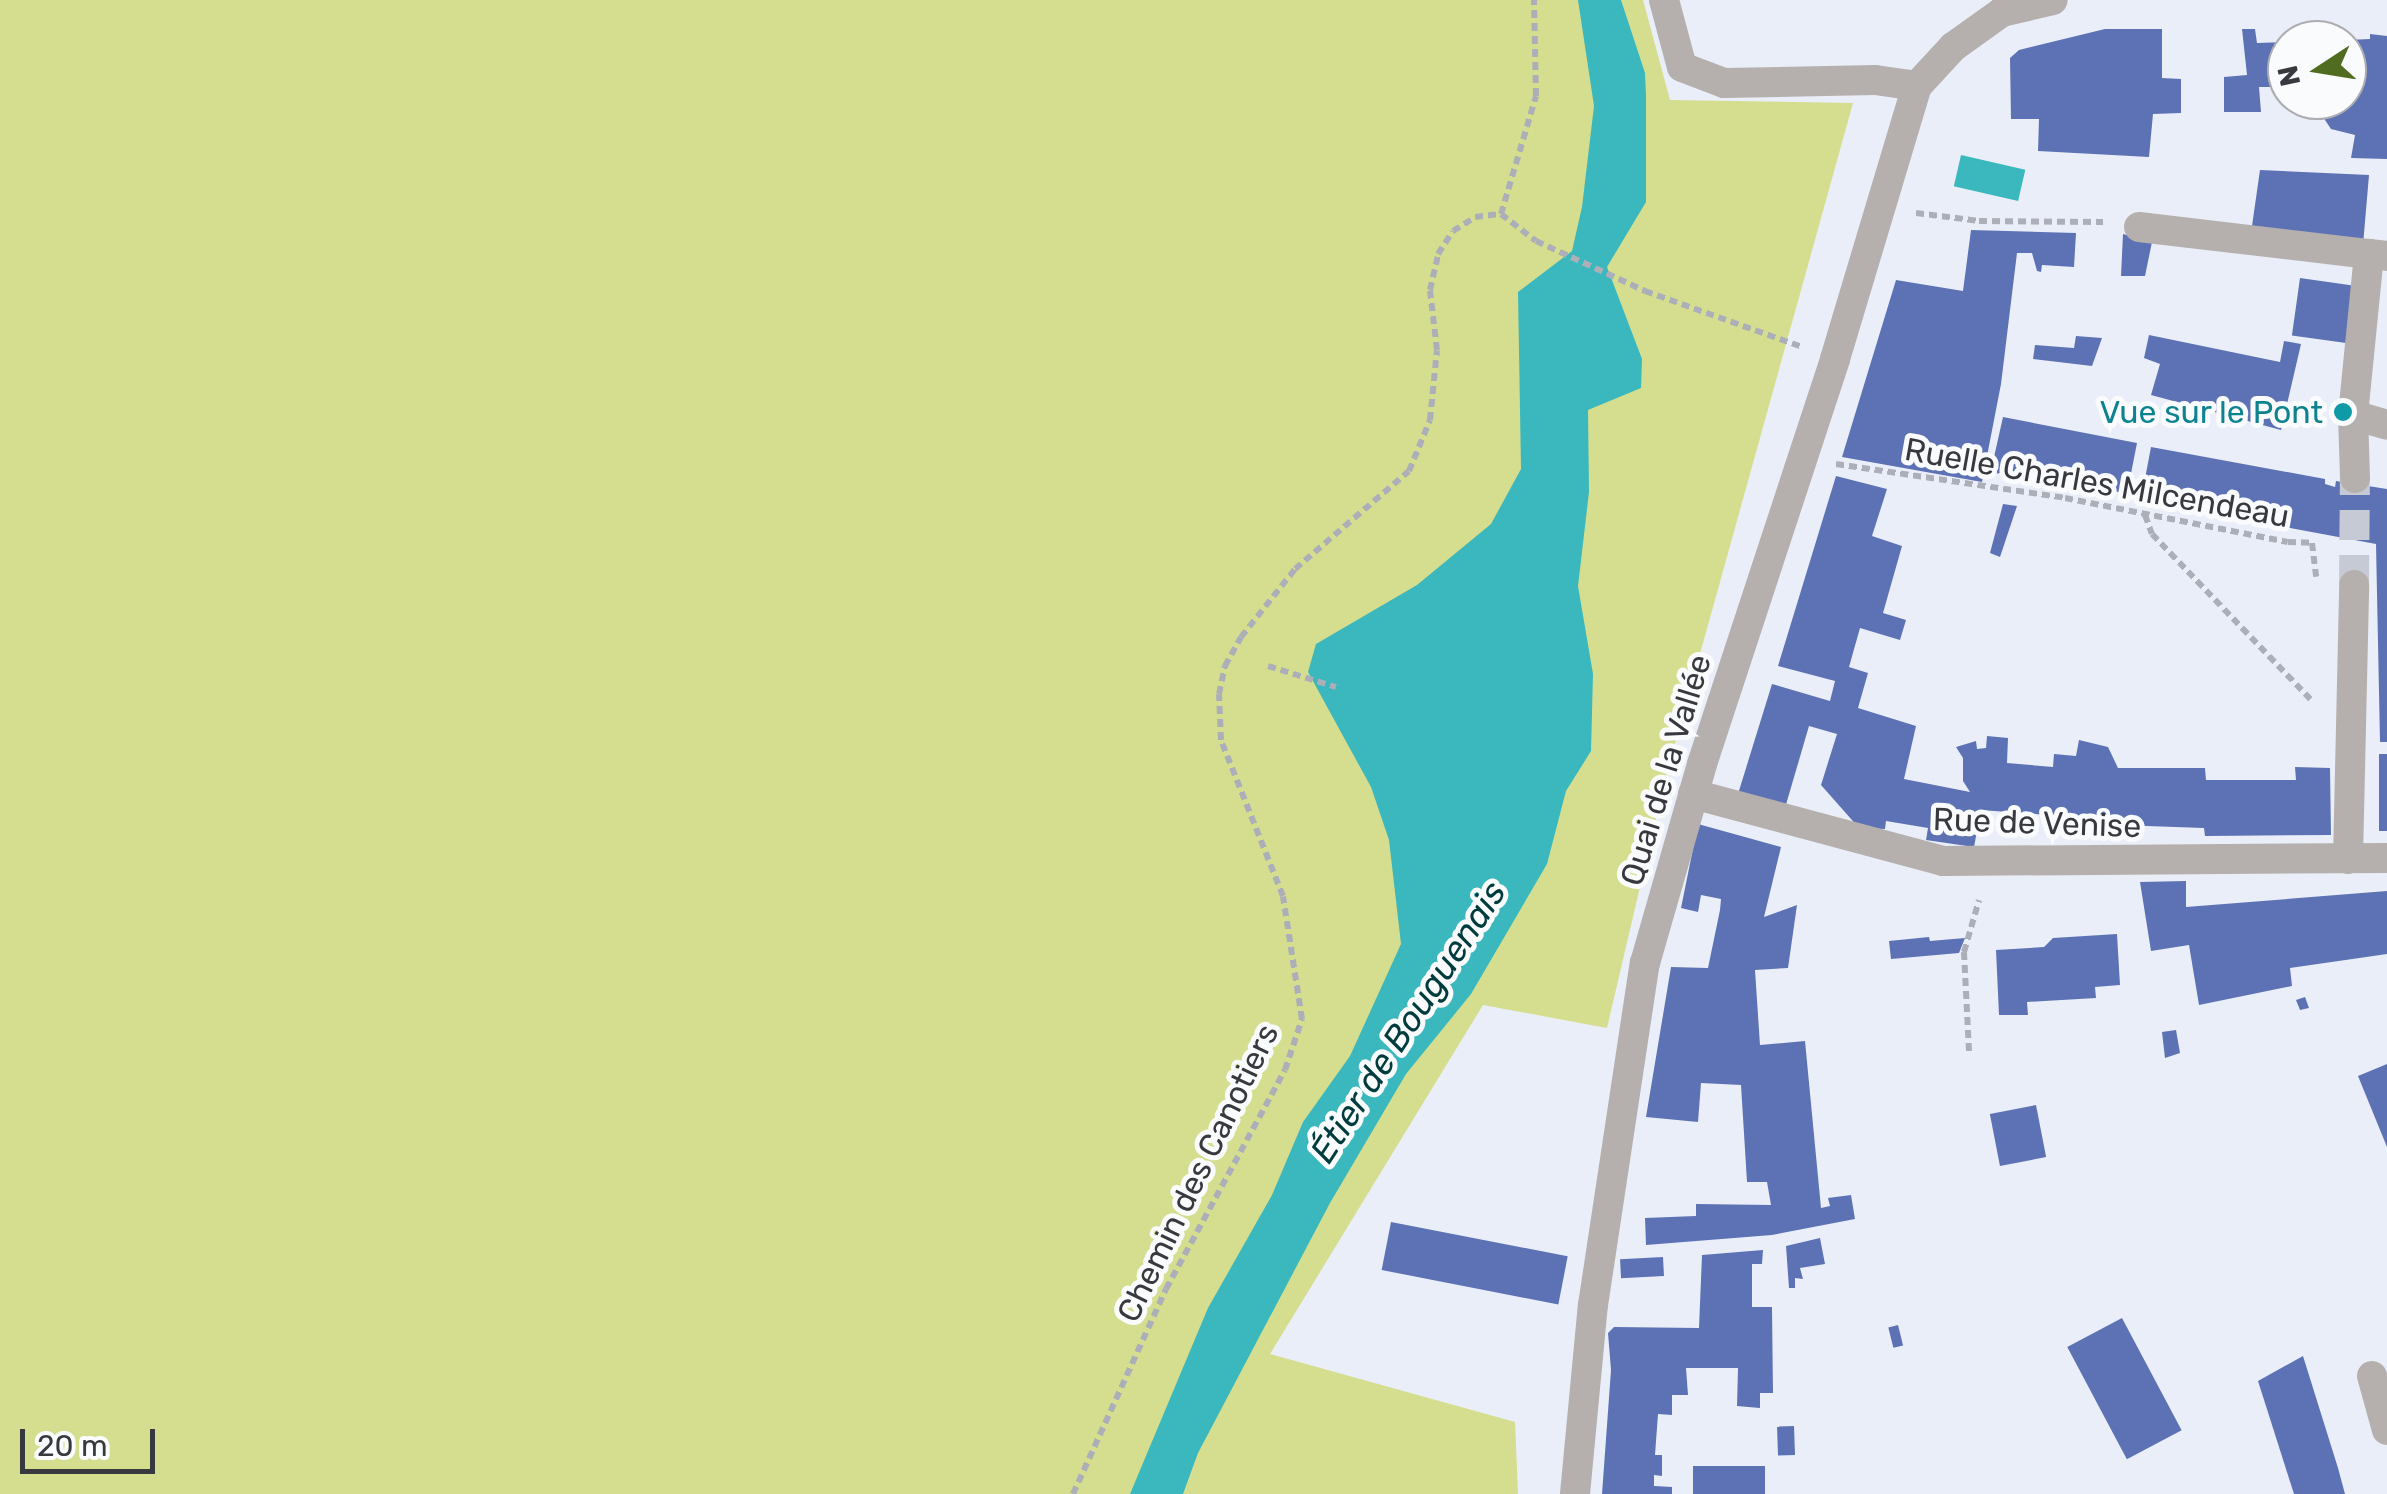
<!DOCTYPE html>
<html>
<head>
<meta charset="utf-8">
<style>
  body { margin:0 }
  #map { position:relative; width:2387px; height:1494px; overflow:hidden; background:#eaeef9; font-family:Rubik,sans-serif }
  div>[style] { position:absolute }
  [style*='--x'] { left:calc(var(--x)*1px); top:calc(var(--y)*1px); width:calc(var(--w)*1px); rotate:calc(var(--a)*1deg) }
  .green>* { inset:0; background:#d5dd8f }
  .water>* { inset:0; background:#3ab8bd; transform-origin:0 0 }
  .building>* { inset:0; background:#5d72b5; transform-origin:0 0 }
  .minor-tunnel>* { height:30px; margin-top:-15px; transform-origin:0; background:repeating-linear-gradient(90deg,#c6cad4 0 30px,transparent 0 45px) }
  .path>* { height:6px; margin-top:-3px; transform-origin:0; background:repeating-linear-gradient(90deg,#acafb8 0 8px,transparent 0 13px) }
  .minor>* { height:30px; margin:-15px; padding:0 15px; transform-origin:15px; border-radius:15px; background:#b5b0ad }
  .dots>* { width:28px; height:28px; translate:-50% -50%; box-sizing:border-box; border:5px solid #fafbfd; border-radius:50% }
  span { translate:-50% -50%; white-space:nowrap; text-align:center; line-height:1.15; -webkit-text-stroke:10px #fafbfd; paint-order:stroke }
  .culture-label { font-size:32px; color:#0d838f }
  .right { translate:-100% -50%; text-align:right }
  .street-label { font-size:32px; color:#38393e }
  .water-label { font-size:35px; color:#003c3e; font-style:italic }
  .north { position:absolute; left:2267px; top:20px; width:100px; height:100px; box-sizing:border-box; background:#fafbfd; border:2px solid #acadb1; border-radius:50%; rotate:258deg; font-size:28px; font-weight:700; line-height:40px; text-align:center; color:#38393e }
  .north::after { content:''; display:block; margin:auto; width:35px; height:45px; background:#4f6c20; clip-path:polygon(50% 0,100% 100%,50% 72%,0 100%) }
  .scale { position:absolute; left:20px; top:1429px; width:135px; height:45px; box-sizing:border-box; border:5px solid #38393e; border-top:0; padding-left:12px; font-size:30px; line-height:35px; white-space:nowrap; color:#38393e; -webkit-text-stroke:8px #fafbfd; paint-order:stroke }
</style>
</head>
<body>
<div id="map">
  <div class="green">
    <div style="clip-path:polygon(0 0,1643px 0,1670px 100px,1853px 103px,1665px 780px,1607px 1028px,1483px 1005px,1270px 1354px,1515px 1422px,1518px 1494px,0 1494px)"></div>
  </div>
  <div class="water">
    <div style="clip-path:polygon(1578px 0,1621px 0,1645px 73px,1646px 96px,1646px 202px,1607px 267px,1642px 359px,1641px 388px,1588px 410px,1589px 492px,1578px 586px,1593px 674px,1591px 751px,1566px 791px,1547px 864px,1471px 994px,1406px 1074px,1330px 1203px,1198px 1453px,1183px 1494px,1130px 1494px,1208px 1308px,1272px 1195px,1303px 1122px,1350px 1056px,1401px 944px,1389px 840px,1371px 787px,1308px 672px,1316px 644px,1417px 585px,1491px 524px,1521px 469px,1518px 292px,1572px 251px,1582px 207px,1594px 106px)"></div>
    <div style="left:1961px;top:155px;width:66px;height:32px;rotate:13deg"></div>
  </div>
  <div class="building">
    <div style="clip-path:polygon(2105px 29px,2162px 29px,2162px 78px,2181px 79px,2181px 113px,2153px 114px,2149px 157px,2038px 151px,2039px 119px,2011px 119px,2010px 58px,2019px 50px)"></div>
    <div style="clip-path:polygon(2242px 29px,2255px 29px,2257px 43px,2287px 42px,2287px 87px,2259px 87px,2261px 112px,2224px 112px,2224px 77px,2247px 75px)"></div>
    <div style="clip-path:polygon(2370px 34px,2387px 36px,2387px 159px,2351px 158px,2355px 135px,2331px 129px,2315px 105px,2315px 100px,2347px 100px,2347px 40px,2370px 39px)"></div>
    <div style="clip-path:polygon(2260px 170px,2369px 175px,2363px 245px,2252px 226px)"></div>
    <div style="clip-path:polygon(1971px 230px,2076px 233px,2074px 267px,2042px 265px,2041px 272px,2037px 271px,2032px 253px,2017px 253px,2001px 384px,1982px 482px,1842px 457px,1896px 280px,1963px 291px)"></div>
    <div style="clip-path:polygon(2123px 234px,2152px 242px,2145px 276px,2121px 276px)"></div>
    <div style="left:2300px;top:278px;width:62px;height:58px;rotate:8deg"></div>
    <div style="clip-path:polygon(2149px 335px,2280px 362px,2284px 341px,2301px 344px,2281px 430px,2151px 395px,2160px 364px,2144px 358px)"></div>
    <div style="clip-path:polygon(2076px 336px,2102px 338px,2092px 366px,2033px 359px,2035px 345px,2074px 348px)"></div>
    <div style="clip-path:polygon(2003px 417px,2137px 443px,2127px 494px,2097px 487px,2081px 494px,2082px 486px,2052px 480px,2036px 486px,2038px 477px,2005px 472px,1990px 475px)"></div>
    <div style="clip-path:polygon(2151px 447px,2325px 479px,2325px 484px,2335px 487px,2336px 481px,2387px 489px,2387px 742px,2380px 742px,2376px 544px,2141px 500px)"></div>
    <div style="clip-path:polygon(1836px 476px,1887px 489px,1872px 536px,1902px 546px,1883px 613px,1906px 620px,1900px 640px,1860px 628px,1849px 667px,1868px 673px,1858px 708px,1916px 726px,1904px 779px,1970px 792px,1963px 781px,1963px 758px,1956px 747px,1976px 741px,1977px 749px,1986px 748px,1987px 736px,2008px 738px,2007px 763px,2053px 767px,2054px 754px,2076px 756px,2079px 740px,2108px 747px,2118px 768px,2205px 768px,2206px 780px,2296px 780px,2295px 767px,2330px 768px,2331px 835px,2205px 836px,2204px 828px,2118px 825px,2115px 820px,1981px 810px,1974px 847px,1926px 840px,1928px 828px,1886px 821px,1885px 829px,1859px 828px,1821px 785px,1837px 734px,1809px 726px,1785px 808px,1738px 794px,1772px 684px,1830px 701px,1835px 681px,1778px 666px)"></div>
    <div style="clip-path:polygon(2003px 504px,2017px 506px,2000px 557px,1990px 553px)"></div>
    <div style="left:2379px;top:754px;width:8px;height:77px"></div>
    <div style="clip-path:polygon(1698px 824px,1781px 847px,1764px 917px,1797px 905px,1788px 968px,1755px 970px,1760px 1045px,1805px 1041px,1821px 1208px,1830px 1206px,1828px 1198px,1851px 1195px,1855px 1219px,1772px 1235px,1646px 1245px,1645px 1218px,1696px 1216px,1696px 1204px,1771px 1205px,1767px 1182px,1747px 1182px,1741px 1085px,1701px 1083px,1698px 1122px,1646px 1117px,1671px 967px,1708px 968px,1720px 910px,1721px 899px,1701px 895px,1698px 912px,1681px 908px)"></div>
    <div style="clip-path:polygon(2186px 881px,2186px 907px,2387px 891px,2387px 954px,2290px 968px,2292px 986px,2199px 1005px,2189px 945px,2151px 951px,2140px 882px)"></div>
    <div style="clip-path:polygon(2117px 934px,2120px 985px,2095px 987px,2096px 998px,2027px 1002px,2028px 1015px,1999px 1015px,1996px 950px,2044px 947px,2053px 938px)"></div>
    <div style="clip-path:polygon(1929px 937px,1930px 941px,1965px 938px,1959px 953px,1891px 959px,1889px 941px)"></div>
    <div style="clip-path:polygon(2305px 997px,2309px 1008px,2300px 1010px,2296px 1000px)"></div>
    <div style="clip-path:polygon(2176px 1030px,2180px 1053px,2165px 1058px,2162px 1032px)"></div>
    <div style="clip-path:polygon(2387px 1064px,2387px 1147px,2358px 1076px)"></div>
    <div style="left:2036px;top:1105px;width:53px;height:47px;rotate:79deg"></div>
    <div style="left:1391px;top:1222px;width:180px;height:49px;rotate:11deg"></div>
    <div style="clip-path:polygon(1820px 1238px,1825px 1264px,1800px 1268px,1803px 1279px,1795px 1278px,1795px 1288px,1789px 1288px,1786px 1246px)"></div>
    <div style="clip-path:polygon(1763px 1250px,1762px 1264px,1752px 1264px,1752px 1307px,1772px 1307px,1773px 1393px,1760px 1393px,1760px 1408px,1737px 1406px,1738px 1368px,1686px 1368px,1688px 1395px,1672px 1395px,1672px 1415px,1658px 1414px,1655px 1455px,1662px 1455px,1662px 1476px,1654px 1475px,1654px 1486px,1672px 1487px,1672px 1494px,1602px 1494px,1611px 1370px,1608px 1333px,1614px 1327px,1699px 1328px,1702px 1255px)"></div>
    <div style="left:1663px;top:1257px;width:19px;height:43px;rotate:87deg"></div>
    <div style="left:2122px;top:1318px;width:127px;height:62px;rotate:62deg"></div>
    <div style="left:1898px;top:1325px;width:21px;height:10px;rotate:76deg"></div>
    <div style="clip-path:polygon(2303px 1356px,2338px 1468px,2345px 1494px,2294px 1494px,2258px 1381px)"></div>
    <div style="left:1794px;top:1426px;width:29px;height:17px;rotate:88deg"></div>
    <div style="left:1765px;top:1466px;width:28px;height:72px;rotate:90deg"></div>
  </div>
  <div class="minor-tunnel">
    <div style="--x:2354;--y:585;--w:107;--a:-89.5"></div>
  </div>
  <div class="path">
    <div style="--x:1916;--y:213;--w:64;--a:7.2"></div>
    <div style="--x:1979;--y:221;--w:124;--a:0.5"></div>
    <div style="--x:1501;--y:214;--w:123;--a:-73.5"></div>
    <div style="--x:1536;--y:96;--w:96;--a:-91.2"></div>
    <div style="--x:1836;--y:464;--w:232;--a:8.4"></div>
    <div style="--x:2065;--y:498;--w:227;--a:11.2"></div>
    <div style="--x:2288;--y:542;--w:24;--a:2"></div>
    <div style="--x:2312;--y:543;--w:34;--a:83"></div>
    <div style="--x:2145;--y:515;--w:20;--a:70"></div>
    <div style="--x:2152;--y:534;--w:233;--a:46.2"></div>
    <div style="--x:1268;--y:666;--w:71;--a:17.2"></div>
    <div style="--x:1969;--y:1051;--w:99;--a:-92.9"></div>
    <div style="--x:1964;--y:952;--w:54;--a:-73.9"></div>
    <div style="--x:1073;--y:1494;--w:225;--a:-65.6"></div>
    <div style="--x:1166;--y:1289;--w:249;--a:-61.5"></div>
    <div style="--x:1285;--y:1070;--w:54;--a:-71.6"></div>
    <div style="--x:1302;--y:1019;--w:124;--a:-98.8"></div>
    <div style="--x:1283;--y:896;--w:168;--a:-111.7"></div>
    <div style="--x:1221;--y:740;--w:46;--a:-92.5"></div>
    <div style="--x:1219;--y:694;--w:29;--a:-78"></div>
    <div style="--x:1225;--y:666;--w:33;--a:-61"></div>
    <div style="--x:1241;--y:637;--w:87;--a:-51.5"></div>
    <div style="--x:1295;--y:569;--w:150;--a:-40.7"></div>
    <div style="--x:1409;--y:471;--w:55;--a:-67.6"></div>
    <div style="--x:1430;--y:420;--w:70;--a:-84.3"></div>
    <div style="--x:1437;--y:350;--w:60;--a:-96.7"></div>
    <div style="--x:1430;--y:290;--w:37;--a:-77"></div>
    <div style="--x:1438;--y:254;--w:27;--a:-57"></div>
    <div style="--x:1453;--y:231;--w:26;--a:-32"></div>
    <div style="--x:1475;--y:217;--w:26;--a:-7"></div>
    <div style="--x:1501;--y:214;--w:44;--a:37.6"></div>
    <div style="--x:1536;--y:241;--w:120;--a:24.6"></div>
    <div style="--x:1645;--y:291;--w:167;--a:19.6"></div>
  </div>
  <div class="minor">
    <div style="--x:1664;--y:0;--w:69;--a:75"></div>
    <div style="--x:1682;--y:67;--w:45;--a:20.9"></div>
    <div style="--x:1724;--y:83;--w:151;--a:-1.1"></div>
    <div style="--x:1875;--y:80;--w:42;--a:8.1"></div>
    <div style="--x:2139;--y:227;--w:232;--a:6.7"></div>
    <div style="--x:2353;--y:415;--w:162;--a:-84.3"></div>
    <div style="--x:2369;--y:254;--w:18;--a:6"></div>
    <div style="--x:2355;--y:478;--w:63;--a:-91.8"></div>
    <div style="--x:2353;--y:415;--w:35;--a:16"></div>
    <div style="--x:1693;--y:794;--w:259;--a:15"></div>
    <div style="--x:1943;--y:861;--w:444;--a:-0.4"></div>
    <div style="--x:2348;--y:859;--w:274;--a:-88.7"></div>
    <div style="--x:2372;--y:1376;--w:56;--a:74.5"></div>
    <div style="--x:1575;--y:1494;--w:190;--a:-84.6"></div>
    <div style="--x:1593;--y:1305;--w:346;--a:-81.4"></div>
    <div style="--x:1645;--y:963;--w:207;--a:-74"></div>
    <div style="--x:1702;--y:764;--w:426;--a:-71.8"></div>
    <div style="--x:1835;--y:359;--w:285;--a:-73.3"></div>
    <div style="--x:1917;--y:86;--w:53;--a:-47.3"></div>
    <div style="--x:1953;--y:47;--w:60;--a:-35.5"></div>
    <div style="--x:2002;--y:12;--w:52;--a:-13.2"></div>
  </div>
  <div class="dots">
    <div style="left:2343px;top:412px;background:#0f9aa8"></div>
  </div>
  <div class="culture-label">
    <span class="right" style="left:2323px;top:412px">Vue sur le Pont</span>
  </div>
  <div class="street-label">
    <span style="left:2097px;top:483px;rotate:10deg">Ruelle Charles Milcendeau</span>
    <span style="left:1666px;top:770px;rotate:-73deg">Quai de la Vallée</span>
    <span style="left:2037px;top:823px;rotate:2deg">Rue de Venise</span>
    <span style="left:1198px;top:1173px;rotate:-64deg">Chemin des Canotiers</span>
  </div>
  <div class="water-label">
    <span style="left:1408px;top:1022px;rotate:-57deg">Étier de Bouguenais</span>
  </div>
  <div class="north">N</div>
  <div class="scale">20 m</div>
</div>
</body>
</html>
